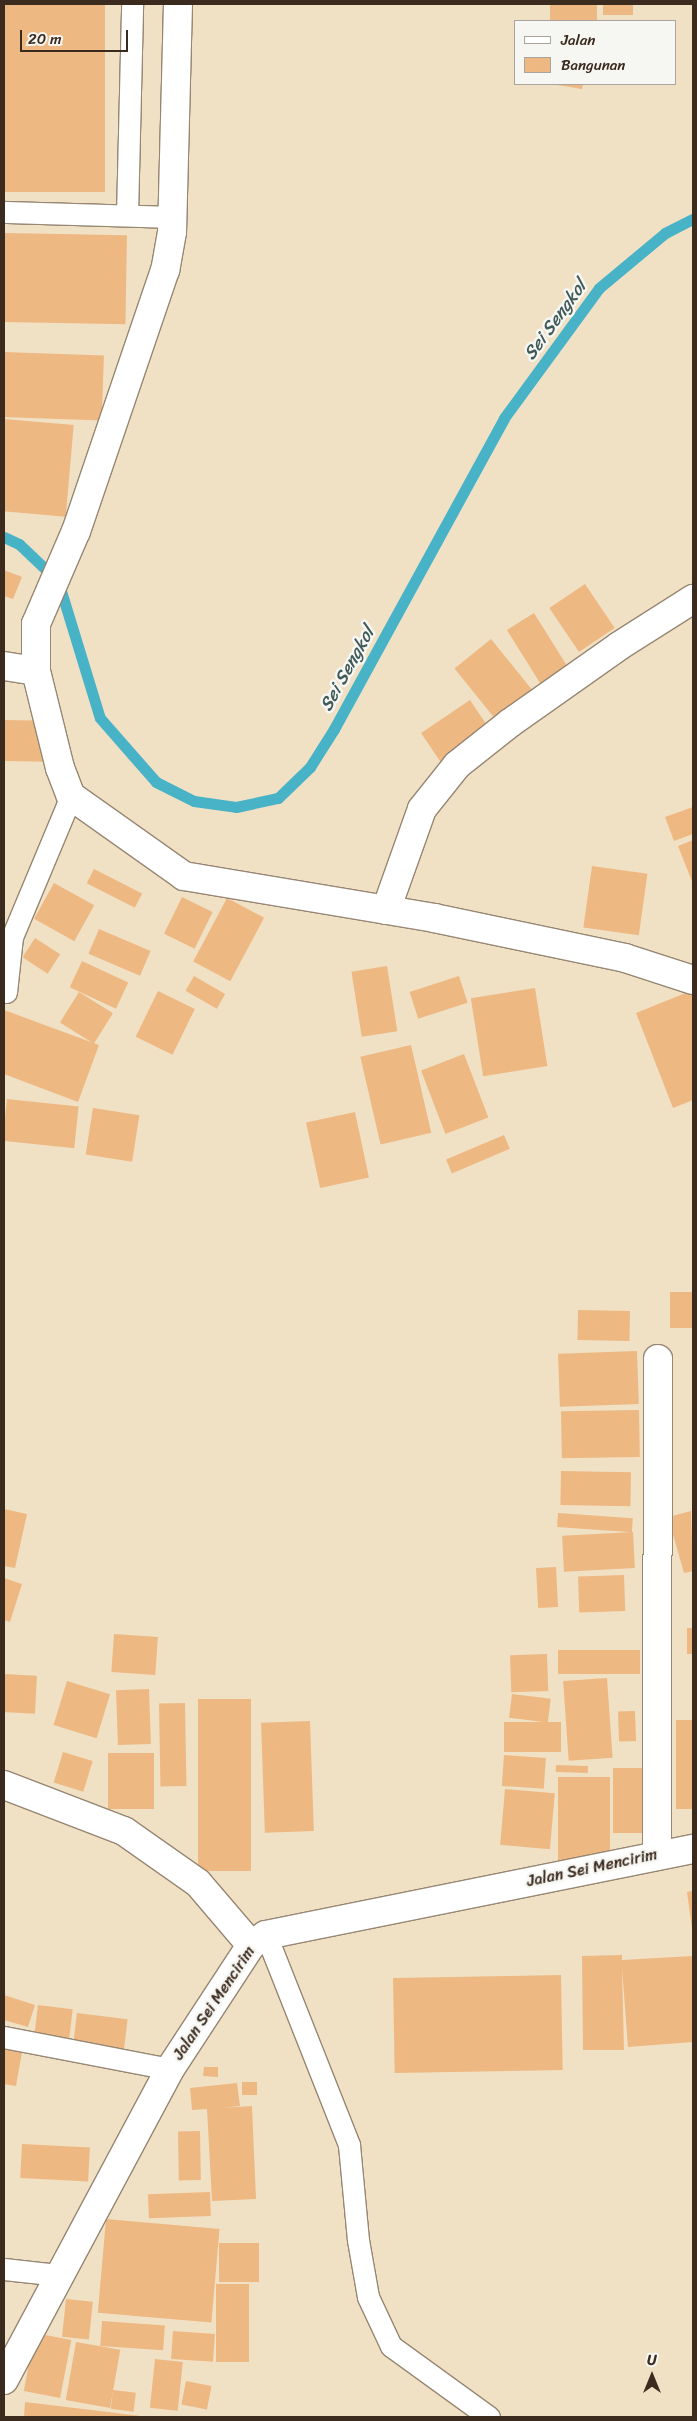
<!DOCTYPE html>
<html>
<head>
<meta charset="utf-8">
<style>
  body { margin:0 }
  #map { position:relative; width:697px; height:2421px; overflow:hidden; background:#f0e1c5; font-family:Sriracha,sans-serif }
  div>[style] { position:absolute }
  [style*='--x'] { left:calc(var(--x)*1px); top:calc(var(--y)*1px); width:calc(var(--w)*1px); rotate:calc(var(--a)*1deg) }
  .stream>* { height:11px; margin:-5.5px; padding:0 5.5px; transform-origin:5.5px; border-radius:5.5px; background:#48b2c7 }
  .building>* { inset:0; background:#eeb883; transform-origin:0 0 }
  .roads { filter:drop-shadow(1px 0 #968672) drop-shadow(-1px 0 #968672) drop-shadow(0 1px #968672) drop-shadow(0 -1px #968672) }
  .service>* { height:21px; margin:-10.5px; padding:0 10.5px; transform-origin:10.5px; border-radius:10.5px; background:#fff }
  .minor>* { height:28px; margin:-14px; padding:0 14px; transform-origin:14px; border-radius:14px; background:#fff }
  .tertiary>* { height:28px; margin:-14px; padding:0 14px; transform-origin:14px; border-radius:14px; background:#fff }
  span { translate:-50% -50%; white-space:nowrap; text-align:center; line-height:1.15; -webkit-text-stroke:5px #f6f6f2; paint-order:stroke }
  .street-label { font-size:16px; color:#3b2a1e }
  .water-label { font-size:18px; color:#405a59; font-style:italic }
  .frame { position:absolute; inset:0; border:5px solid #3b2a1e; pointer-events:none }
  .legend { position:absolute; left:514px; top:20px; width:162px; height:65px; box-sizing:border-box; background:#f6f6f2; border:1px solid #aba49d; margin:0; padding:6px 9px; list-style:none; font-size:15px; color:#3b2a1e }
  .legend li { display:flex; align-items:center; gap:10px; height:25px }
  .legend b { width:25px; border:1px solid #aba49d }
  .north { position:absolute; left:627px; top:2351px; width:50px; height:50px; -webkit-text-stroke:4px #f6f6f2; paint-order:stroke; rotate:0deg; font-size:14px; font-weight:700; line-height:20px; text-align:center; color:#3b2a1e }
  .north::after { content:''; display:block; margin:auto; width:18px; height:22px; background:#3b2a1e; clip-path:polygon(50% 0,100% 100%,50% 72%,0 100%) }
  .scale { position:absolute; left:20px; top:30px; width:108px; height:22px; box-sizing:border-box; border:2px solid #3b2a1e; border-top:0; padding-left:6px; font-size:15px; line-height:18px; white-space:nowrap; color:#3b2a1e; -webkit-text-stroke:4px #f6f6f2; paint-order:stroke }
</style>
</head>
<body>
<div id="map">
  <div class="stream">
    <div style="--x:4;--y:537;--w:17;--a:25"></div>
    <div style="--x:19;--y:544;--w:54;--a:43.5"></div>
    <div style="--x:58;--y:581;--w:143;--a:73"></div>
    <div style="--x:100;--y:718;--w:85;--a:48.8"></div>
    <div style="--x:156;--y:782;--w:42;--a:26.6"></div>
    <div style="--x:194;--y:801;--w:42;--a:8.1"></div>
    <div style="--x:236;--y:807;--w:43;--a:-12.1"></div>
    <div style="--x:278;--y:798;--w:45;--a:-44.1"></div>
    <div style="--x:310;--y:767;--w:45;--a:-57.7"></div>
    <div style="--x:334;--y:729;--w:354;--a:-61.3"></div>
    <div style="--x:504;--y:418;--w:161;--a:-53.8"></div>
    <div style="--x:599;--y:288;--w:86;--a:-39.8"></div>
    <div style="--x:665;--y:233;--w:31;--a:-27"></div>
  </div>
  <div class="building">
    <div style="left:4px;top:4px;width:101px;height:188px"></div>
    <div style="left:550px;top:4px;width:47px;height:17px"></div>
    <div style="left:603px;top:4px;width:30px;height:11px"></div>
    <div style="clip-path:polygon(551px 84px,583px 84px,582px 89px)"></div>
    <div style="left:4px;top:233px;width:123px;height:89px;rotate:1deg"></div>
    <div style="left:4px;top:352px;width:100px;height:65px;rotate:2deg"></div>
    <div style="left:4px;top:419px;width:70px;height:92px;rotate:5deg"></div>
    <div style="clip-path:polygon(4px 570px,22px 577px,13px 599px,4px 596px)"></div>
    <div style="left:585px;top:584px;width:53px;height:43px;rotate:56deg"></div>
    <div style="left:534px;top:613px;width:72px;height:32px;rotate:58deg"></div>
    <div style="left:491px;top:639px;width:70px;height:47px;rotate:51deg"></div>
    <div style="left:470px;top:700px;width:37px;height:59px;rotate:56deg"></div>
    <div style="left:4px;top:720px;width:43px;height:41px;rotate:1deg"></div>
    <div style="clip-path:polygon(693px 807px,693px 834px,674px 841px,665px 817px)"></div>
    <div style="clip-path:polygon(693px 840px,693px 884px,678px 846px)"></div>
    <div style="left:592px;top:866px;width:56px;height:62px;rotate:8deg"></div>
    <div style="left:94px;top:869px;width:54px;height:16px;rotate:27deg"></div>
    <div style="left:54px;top:883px;width:46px;height:41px;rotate:29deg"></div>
    <div style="left:182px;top:897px;width:34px;height:41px;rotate:26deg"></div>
    <div style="left:227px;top:898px;width:42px;height:72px;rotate:28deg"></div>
    <div style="left:99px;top:929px;width:56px;height:27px;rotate:23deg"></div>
    <div style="left:35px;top:938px;width:30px;height:23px;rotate:33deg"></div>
    <div style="left:82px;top:961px;width:51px;height:29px;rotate:25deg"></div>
    <div style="left:387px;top:966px;width:66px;height:36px;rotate:81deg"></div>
    <div style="left:194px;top:976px;width:36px;height:17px;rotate:30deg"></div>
    <div style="left:459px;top:976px;width:28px;height:52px;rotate:72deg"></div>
    <div style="left:535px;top:988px;width:79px;height:65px;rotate:81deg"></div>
    <div style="clip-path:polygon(693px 990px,693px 1100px,673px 1108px,636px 1013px)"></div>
    <div style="left:158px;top:991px;width:41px;height:51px;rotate:26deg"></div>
    <div style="left:79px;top:992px;width:40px;height:36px;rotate:32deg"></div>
    <div style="clip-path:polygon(4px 1010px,99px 1045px,78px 1102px,4px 1074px)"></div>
    <div style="left:411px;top:1045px;width:90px;height:52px;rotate:77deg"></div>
    <div style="left:464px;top:1054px;width:68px;height:46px;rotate:69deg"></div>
    <div style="left:7px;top:1099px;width:72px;height:42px;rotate:6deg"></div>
    <div style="left:93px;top:1108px;width:47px;height:47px;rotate:9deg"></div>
    <div style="left:355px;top:1112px;width:67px;height:50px;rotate:78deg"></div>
    <div style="left:504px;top:1135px;width:15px;height:63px;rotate:67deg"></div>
    <div style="left:693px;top:1292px;width:36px;height:23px;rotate:90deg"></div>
    <div style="left:578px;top:1310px;width:52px;height:30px;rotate:1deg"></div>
    <div style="left:637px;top:1351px;width:53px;height:79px;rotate:88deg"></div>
    <div style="left:639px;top:1410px;width:47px;height:78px;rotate:89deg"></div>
    <div style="left:561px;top:1471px;width:70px;height:34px;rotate:1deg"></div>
    <div style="clip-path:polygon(4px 1509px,27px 1514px,15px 1568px,4px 1566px)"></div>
    <div style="clip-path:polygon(691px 1511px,693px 1571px,684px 1573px,668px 1517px)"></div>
    <div style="left:558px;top:1513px;width:75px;height:14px;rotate:4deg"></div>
    <div style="left:633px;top:1532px;width:36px;height:71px;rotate:87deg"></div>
    <div style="left:556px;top:1567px;width:40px;height:20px;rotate:87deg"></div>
    <div style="left:624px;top:1575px;width:36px;height:46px;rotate:88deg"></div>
    <div style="clip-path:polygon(4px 1578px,22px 1584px,10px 1622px,4px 1620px)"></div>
    <div style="left:687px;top:1628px;width:6px;height:26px"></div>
    <div style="left:114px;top:1634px;width:44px;height:38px;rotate:4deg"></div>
    <div style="left:558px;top:1650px;width:82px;height:24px"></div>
    <div style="left:547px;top:1654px;width:37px;height:37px;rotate:88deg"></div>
    <div style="left:4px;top:1674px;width:33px;height:38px;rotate:3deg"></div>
    <div style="left:607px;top:1678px;width:80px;height:44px;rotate:86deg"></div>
    <div style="left:67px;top:1681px;width:45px;height:46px;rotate:17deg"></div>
    <div style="left:149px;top:1689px;width:55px;height:33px;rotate:88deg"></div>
    <div style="left:512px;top:1694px;width:39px;height:24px;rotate:7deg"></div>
    <div style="left:251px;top:1699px;width:172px;height:53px;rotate:90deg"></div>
    <div style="left:185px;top:1703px;width:83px;height:26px;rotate:89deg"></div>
    <div style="left:635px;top:1711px;width:30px;height:17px;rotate:88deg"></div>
    <div style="left:693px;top:1720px;width:89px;height:17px;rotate:90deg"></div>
    <div style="left:310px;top:1721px;width:110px;height:49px;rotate:88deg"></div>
    <div style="left:561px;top:1722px;width:30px;height:57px;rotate:90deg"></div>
    <div style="left:63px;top:1752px;width:31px;height:32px;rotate:17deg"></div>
    <div style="left:154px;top:1753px;width:56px;height:46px;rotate:90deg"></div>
    <div style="left:504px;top:1755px;width:42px;height:31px;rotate:4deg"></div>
    <div style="left:556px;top:1765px;width:32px;height:7px;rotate:2deg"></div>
    <div style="left:613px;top:1768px;width:33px;height:65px"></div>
    <div style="left:558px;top:1777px;width:52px;height:84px"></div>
    <div style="left:505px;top:1789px;width:50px;height:56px;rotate:5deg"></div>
    <div style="clip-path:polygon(693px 1891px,693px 1928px,692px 1928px,687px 1892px)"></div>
    <div style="clip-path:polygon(622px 1955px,622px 1960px,693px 1956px,693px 2042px,628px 2047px,622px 1968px,624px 2050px,583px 2050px,582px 1956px)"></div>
    <div style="left:561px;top:1975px;width:95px;height:168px;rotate:89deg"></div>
    <div style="clip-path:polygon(4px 1995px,35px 2005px,28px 2027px,4px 2020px)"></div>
    <div style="left:38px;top:2005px;width:35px;height:30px;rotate:7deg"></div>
    <div style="left:77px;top:2013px;width:51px;height:35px;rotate:7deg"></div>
    <div style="clip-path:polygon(4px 2044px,23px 2047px,16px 2086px,4px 2084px)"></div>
    <div style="clip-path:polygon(204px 2067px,218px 2067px,218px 2077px,203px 2076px)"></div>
    <div style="left:242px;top:2082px;width:15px;height:13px"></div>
    <div style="clip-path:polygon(237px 2083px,240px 2106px,222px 2108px,252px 2106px,256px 2199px,212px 2201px,207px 2109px,192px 2110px,190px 2088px)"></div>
    <div style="left:200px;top:2131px;width:49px;height:22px;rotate:89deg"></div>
    <div style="left:22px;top:2144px;width:68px;height:34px;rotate:3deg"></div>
    <div style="left:210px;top:2192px;width:24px;height:62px;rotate:88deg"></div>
    <div style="left:106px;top:2219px;width:114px;height:94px;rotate:5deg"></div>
    <div style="left:219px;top:2243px;width:40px;height:39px"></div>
    <div style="left:216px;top:2284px;width:33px;height:78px"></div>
    <div style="left:66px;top:2299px;width:27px;height:38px;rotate:6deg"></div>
    <div style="left:102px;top:2321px;width:63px;height:25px;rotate:4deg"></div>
    <div style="left:173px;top:2331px;width:42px;height:28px;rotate:4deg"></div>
    <div style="left:35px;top:2333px;width:37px;height:59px;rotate:11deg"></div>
    <div style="left:76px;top:2342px;width:45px;height:59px;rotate:10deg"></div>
    <div style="left:155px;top:2359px;width:28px;height:49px;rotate:6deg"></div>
    <div style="left:186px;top:2381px;width:26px;height:24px;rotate:11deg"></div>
    <div style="left:113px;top:2390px;width:23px;height:19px;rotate:7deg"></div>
    <div style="clip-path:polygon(25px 2402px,141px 2416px,141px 2417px,24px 2417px)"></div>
  </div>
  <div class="roads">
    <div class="service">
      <div style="--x:4;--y:212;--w:168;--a:1.7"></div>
      <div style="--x:127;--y:215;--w:211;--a:-88.6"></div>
      <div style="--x:6;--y:992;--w:55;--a:-83.8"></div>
      <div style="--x:12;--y:937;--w:153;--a:-67.3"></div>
      <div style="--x:266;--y:1935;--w:226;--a:68.4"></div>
      <div style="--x:349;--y:2145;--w:95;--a:84.6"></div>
      <div style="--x:358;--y:2240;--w:58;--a:80"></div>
      <div style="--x:368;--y:2297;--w:54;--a:64.9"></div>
      <div style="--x:391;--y:2346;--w:121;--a:35.9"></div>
      <div style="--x:4;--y:2037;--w:169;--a:10.9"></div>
      <div style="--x:4;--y:2269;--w:54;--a:6.3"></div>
    </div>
    <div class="minor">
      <div style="--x:178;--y:4;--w:228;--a:91.5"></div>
      <div style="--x:172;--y:232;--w:39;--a:100"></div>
      <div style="--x:165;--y:270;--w:276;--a:108.8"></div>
      <div style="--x:76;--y:531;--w:101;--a:113.3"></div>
      <div style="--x:36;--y:624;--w:47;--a:90"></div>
      <div style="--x:36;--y:671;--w:100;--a:76.1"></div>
      <div style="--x:60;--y:768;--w:30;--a:69"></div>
      <div style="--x:71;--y:796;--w:138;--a:35.3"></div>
      <div style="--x:184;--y:876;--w:254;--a:9.5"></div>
      <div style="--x:434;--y:918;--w:195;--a:11.8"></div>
      <div style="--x:625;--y:958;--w:71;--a:17.9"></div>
      <div style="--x:4;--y:666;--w:32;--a:9"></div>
      <div style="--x:386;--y:910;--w:107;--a:-70.4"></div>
      <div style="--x:422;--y:809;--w:56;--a:-51.5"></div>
      <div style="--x:457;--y:765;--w:68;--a:-38.4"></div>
      <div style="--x:510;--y:723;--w:133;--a:-35.2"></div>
      <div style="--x:619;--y:646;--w:88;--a:-32.4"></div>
      <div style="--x:4;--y:1785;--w:129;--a:21"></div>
      <div style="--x:124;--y:1831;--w:90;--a:35.1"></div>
      <div style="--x:198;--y:1883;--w:82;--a:49.5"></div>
      <div style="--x:657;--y:1854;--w:495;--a:-89.9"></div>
    </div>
    <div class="tertiary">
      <div style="--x:4;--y:2380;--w:353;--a:-61.9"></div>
      <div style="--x:170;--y:2069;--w:148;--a:-56.8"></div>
      <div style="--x:251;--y:1945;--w:18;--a:-34"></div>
      <div style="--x:266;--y:1935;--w:436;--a:-11.4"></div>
    </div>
  </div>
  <div class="street-label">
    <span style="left:592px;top:1868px;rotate:-12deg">Jalan Sei Mencirim</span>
    <span style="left:214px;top:2003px;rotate:-56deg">Jalan Sei Mencirim</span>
  </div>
  <div class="water-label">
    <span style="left:555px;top:320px;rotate:-54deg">Sei Sengkol</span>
    <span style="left:347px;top:669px;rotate:-61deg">Sei Sengkol</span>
  </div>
  <div class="frame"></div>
  <ul class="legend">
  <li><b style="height:6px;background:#fff"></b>Jalan</li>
  <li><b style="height:14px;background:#eeb883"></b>Bangunan</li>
  </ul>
  <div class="north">U</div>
  <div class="scale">20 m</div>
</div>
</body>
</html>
